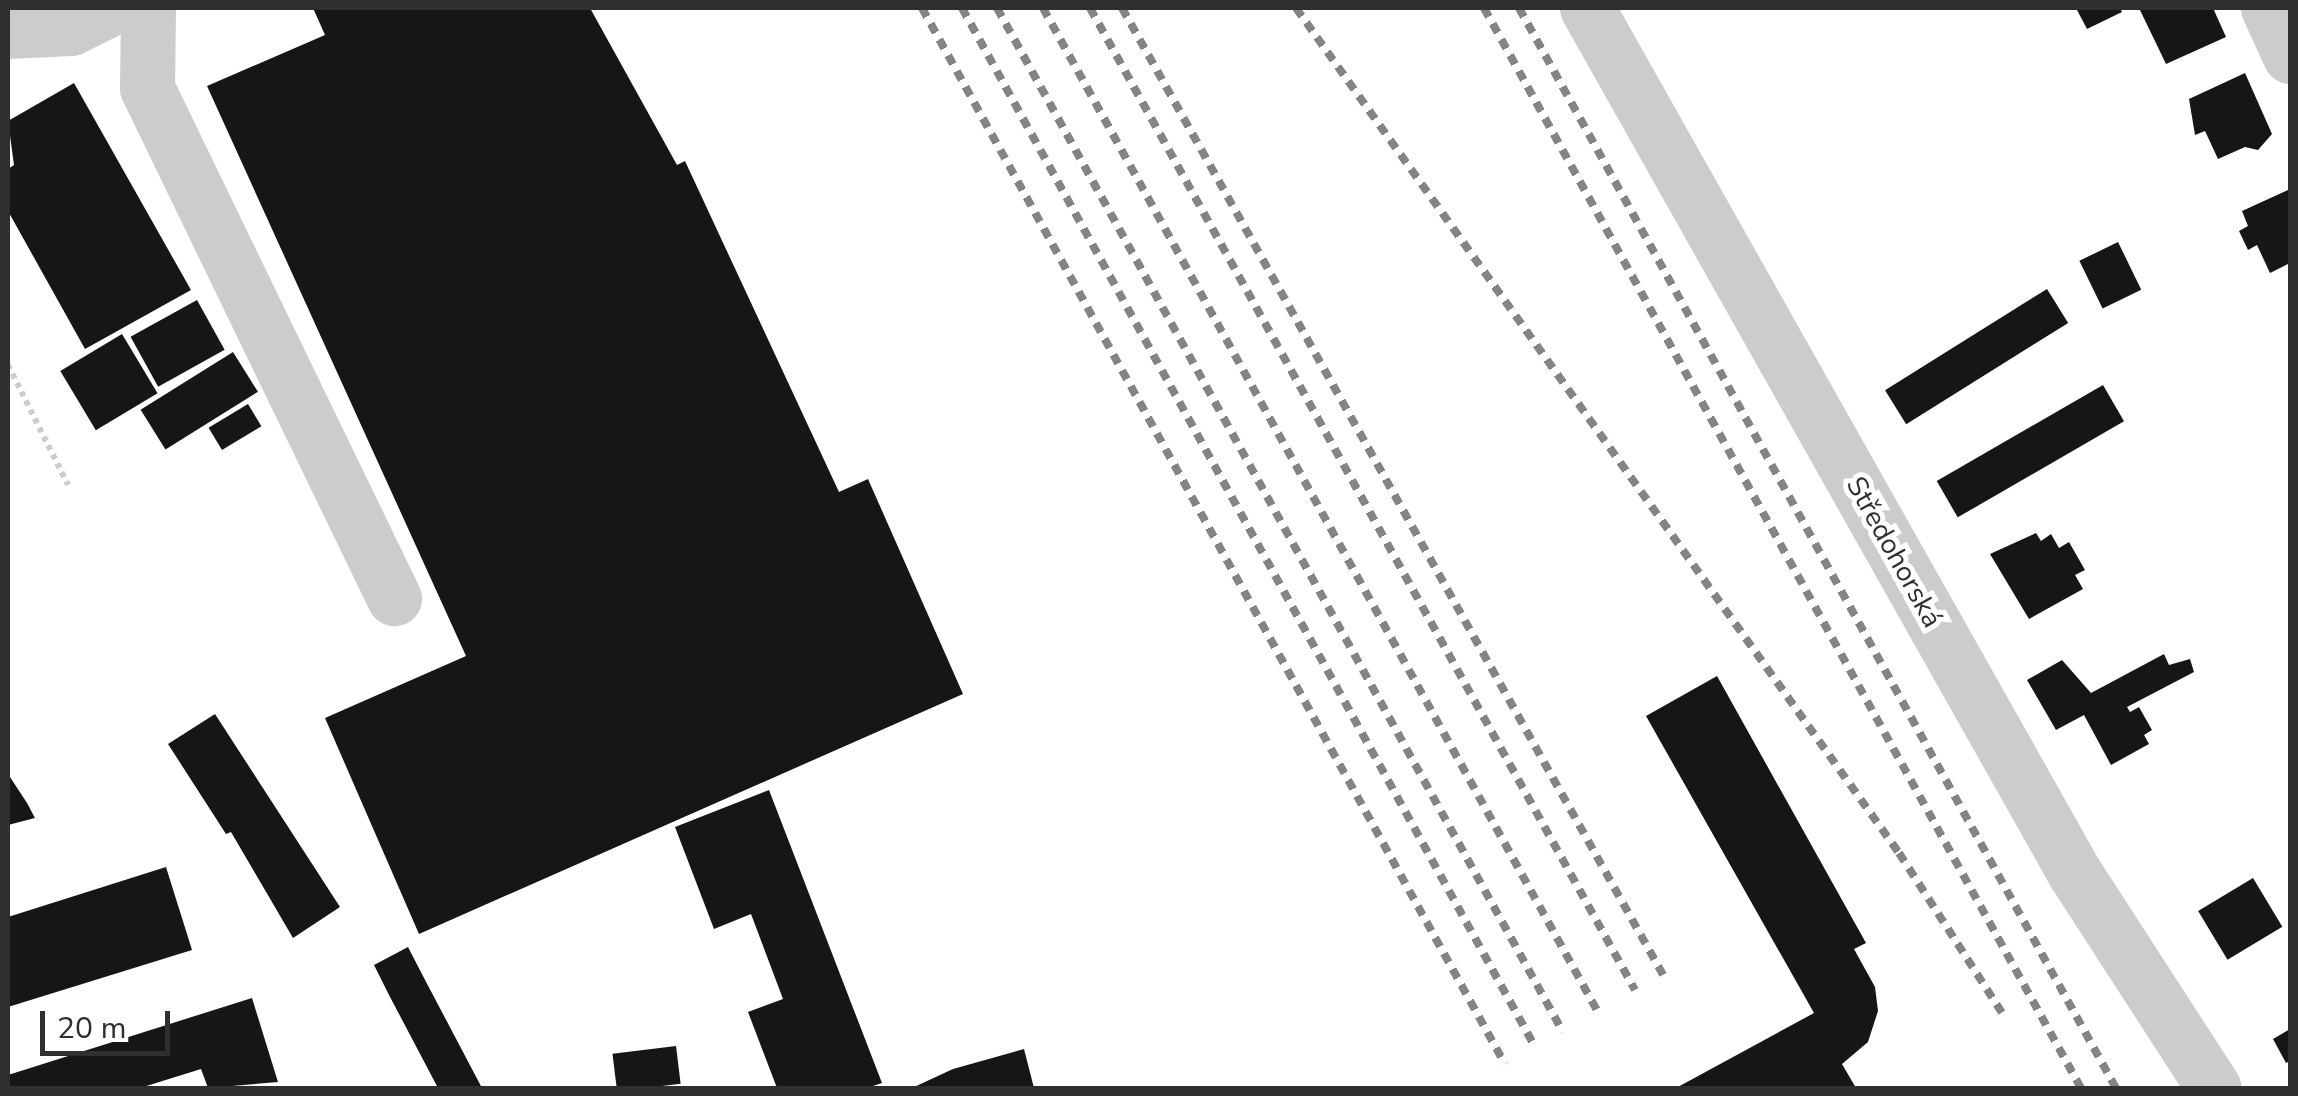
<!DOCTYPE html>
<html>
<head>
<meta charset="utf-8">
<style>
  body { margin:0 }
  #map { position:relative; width:2298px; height:1096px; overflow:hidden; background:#fff; font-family:"Nunito Sans",sans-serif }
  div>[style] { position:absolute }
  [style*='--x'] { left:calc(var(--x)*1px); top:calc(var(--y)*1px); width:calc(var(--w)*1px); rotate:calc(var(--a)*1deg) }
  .building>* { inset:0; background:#161616; transform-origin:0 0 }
  .path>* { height:6px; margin-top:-3px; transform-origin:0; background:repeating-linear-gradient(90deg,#ccc 0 5px,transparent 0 10px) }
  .minor>* { height:55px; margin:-27.5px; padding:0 27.5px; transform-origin:27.5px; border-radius:27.5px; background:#ccc }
  .rail>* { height:8px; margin-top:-4px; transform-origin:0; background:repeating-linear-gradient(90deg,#848484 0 10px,transparent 0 18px) }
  span { translate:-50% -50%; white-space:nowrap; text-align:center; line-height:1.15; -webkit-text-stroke:10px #fff; paint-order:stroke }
  .street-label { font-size:28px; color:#2f2f2f }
  .frame { position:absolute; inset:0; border:10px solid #2f2f2f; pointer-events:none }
  .scale { position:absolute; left:40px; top:1011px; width:130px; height:45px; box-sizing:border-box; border:5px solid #2f2f2f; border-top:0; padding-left:12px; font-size:30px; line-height:35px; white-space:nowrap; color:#2f2f2f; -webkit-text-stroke:8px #fff; paint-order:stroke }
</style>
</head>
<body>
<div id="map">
  <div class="building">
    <div style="clip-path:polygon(313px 8px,590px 8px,677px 165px,685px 161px,839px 492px,868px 479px,963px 694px,419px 934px,325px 718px,466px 656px,207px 86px,325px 35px)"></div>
    <div style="clip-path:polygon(2076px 8px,2120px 8px,2122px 12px,2087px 29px)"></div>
    <div style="clip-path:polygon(2139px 8px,2213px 8px,2226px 37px,2166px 64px)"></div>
    <div style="clip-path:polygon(2245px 73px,2272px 134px,2258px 150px,2245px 147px,2218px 159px,2205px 131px,2195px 135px,2189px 99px)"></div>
    <div style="clip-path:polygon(74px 83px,191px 290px,85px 349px,8px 211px,8px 169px,14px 165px,8px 121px)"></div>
    <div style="clip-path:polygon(2290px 189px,2290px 263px,2270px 273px,2257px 245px,2248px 250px,2239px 231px,2248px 226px,2242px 211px)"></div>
    <div style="left:2118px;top:242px;width:53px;height:43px;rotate:64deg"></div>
    <div style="left:2047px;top:289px;width:40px;height:191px;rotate:58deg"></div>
    <div style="left:197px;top:300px;width:57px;height:76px;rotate:61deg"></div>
    <div style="left:122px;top:334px;width:69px;height:72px;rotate:59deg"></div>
    <div style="left:233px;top:352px;width:47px;height:109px;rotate:58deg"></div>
    <div style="left:2103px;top:385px;width:42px;height:192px;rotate:60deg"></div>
    <div style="left:248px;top:404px;width:26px;height:46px;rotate:59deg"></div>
    <div style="clip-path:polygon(2036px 533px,2041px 541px,2051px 534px,2059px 548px,2069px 542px,2085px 570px,2075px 575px,2083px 589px,2029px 619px,1990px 554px)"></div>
    <div style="clip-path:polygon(2164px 654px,2169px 665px,2190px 659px,2194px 672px,2127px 707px,2130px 712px,2139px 707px,2152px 730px,2144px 735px,2149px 744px,2111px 765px,2084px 715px,2056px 730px,2027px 680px,2062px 660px,2091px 693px)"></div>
    <div style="clip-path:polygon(1717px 676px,1866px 943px,1854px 949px,1875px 987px,1878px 1011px,1868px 1042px,1842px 1064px,1856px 1088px,1676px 1088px,1814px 1013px,1646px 716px)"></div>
    <div style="clip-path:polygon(215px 714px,340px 907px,293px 938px,231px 832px,226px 834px,168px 744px)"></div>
    <div style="clip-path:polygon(8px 774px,27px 803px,35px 818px,8px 825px)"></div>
    <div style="clip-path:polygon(769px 790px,882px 1083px,867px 1088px,777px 1088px,748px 1012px,783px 999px,751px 914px,714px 929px,675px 827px)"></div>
    <div style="clip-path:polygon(166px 867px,192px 950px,8px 1007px,8px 917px)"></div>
    <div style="left:2253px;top:878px;width:57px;height:64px;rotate:59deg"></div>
    <div style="clip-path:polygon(408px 947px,424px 978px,482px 1088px,438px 1088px,389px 995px,374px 965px)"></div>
    <div style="clip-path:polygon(252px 998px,278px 1082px,208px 1088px,201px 1069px,140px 1088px,8px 1088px,8px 1075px)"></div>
    <div style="clip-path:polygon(2290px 1029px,2290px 1061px,2286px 1063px,2273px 1039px)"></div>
    <div style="left:676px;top:1046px;width:38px;height:64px;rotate:83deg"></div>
    <div style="clip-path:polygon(1024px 1049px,1034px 1088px,912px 1088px,953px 1069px)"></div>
  </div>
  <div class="path">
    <div style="--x:8;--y:365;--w:134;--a:63.4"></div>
  </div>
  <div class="minor">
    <div style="--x:148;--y:8;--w:80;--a:90.7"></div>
    <div style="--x:147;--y:88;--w:567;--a:64.16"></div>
    <div style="--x:1587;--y:8;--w:992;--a:60.59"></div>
    <div style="--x:2074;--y:872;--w:257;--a:57.1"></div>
    <div style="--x:2268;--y:8;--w:53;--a:65.4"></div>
    <div style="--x:8;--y:31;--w:63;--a:-2.7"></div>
    <div style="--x:71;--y:28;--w:45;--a:-26.6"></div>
  </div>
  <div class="rail">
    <div style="--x:922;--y:8;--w:1206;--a:61.1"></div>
    <div style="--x:962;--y:8;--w:1184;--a:61.12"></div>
    <div style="--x:997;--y:8;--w:1170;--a:61.07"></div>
    <div style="--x:1043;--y:8;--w:1147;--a:61.07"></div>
    <div style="--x:1090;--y:8;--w:1123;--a:60.97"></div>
    <div style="--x:1122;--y:8;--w:1108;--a:60.77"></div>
    <div style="--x:1296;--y:8;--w:1038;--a:54.49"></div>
    <div style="--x:1899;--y:853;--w:190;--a:57.2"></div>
    <div style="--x:1484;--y:8;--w:1234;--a:61.07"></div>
    <div style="--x:1519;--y:8;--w:1234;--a:61.07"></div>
  </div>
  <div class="street-label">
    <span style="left:1894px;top:552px;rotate:61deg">Středohorská</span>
  </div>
  <div class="frame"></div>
  <div class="scale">20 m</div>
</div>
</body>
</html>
